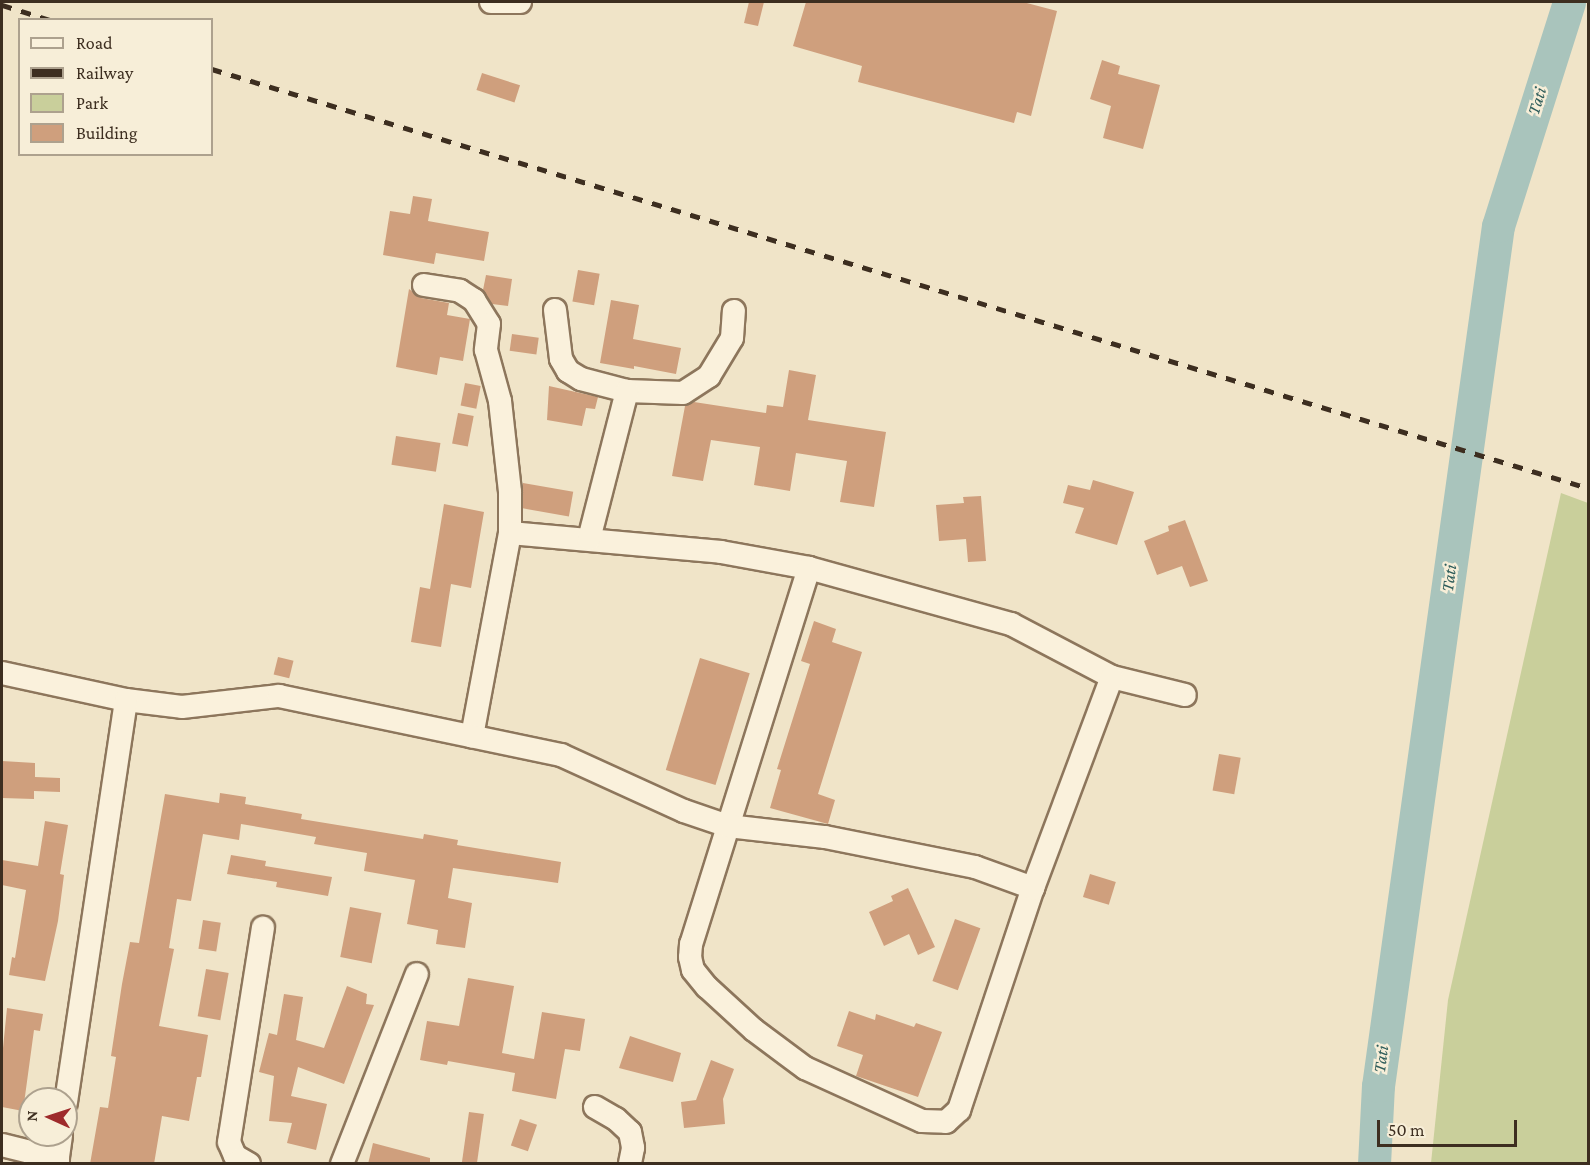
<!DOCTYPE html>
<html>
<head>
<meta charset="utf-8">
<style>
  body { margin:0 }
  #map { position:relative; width:1590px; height:1165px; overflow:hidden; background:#f0e4c8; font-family:"Crimson Pro",serif }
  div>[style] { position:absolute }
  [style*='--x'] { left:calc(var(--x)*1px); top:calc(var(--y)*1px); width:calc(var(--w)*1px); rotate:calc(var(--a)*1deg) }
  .green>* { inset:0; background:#c9cf9b }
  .river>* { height:33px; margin:-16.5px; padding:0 16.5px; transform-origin:16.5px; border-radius:16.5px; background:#a9c4bc }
  .building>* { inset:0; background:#cf9f7d; transform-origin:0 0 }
  .roads { filter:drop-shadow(2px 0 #8d765c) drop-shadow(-2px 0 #8d765c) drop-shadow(0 2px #8d765c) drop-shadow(0 -2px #8d765c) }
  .minor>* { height:22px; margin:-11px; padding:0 11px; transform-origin:11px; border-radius:11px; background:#faf1dc }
  .rail>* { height:4.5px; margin-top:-2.25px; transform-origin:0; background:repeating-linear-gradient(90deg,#3d2e20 0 10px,transparent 0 20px) }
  span { translate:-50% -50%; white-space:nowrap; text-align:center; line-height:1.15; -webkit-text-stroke:5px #f7eed8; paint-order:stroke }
  .water-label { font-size:18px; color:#2f5d5a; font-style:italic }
  .frame { position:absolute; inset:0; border:3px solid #3d2e20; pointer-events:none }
  .legend { position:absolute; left:18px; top:18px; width:195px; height:138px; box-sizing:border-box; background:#f7eed8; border:2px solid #ada18e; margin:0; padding:8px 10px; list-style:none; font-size:18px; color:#3d2e20 }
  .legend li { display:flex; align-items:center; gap:12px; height:30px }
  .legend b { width:30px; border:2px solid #ada18e }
  .north { position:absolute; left:18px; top:1087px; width:60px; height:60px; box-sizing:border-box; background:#f7eed8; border:2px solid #ada18e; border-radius:50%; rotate:273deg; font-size:16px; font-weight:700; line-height:24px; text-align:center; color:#3d2e20 }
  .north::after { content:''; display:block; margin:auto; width:21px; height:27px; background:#9e2a2b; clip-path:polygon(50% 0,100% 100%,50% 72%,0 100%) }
  .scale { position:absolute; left:1377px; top:1120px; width:140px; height:27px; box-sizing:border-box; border:3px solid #3d2e20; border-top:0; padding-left:8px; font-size:18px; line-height:21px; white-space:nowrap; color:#3d2e20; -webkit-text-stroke:4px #f7eed8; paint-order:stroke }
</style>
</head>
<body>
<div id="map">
  <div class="green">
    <div style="clip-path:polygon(1561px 493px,1588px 503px,1588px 1163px,1431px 1163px,1448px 1000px)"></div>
  </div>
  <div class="river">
    <div style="--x:1374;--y:1164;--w:78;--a:-87.1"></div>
    <div style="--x:1378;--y:1086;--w:868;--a:-82.06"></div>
    <div style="--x:1498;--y:226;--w:235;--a:-72.4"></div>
  </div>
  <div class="building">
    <div style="clip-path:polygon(749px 2px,764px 2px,758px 26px,744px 23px)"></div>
    <div style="clip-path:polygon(806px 2px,1023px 2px,1057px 11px,1031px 116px,1017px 112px,1014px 123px,858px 82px,862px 66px,793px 46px)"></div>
    <div style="clip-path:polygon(1102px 60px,1120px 66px,1118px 74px,1160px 85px,1143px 149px,1103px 138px,1111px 106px,1090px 99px)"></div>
    <div style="left:482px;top:73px;width:40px;height:18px;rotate:18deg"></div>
    <div style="clip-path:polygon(413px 196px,432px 199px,428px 221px,489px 232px,484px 261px,436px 253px,434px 264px,383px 255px,390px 211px,410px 214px)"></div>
    <div style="left:578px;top:270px;width:22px;height:32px;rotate:10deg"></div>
    <div style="clip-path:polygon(486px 275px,512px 279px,508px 306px,492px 304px,483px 290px)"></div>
    <div style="clip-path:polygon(409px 289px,421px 298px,449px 303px,447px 315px,470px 319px,463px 361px,440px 357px,437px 375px,396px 367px)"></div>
    <div style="clip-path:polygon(611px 300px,639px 305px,633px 339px,681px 348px,676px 374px,634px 366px,634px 369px,600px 363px)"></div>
    <div style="left:512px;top:334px;width:27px;height:17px;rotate:8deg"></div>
    <div style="clip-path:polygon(789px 370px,816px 375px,808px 420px,886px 432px,874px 507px,840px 502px,847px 461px,796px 453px,790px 491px,754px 485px,760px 447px,711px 440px,703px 481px,672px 476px,685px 406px,694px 402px,766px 413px,767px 405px,783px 407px)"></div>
    <div style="left:465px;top:383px;width:16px;height:23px;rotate:11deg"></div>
    <div style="clip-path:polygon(549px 386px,598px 397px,595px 409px,586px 408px,582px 426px,547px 420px)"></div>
    <div style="left:458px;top:413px;width:16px;height:31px;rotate:11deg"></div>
    <div style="left:396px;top:436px;width:45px;height:29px;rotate:9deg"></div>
    <div style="clip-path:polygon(1093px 480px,1134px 492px,1117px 545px,1075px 533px,1084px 508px,1063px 503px,1068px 485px,1090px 490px)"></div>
    <div style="left:523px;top:483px;width:51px;height:25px;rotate:10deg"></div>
    <div style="clip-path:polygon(981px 496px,986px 561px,968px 562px,966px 539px,939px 541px,936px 505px,964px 503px,963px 497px)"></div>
    <div style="clip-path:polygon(444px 504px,484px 512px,471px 588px,451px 584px,441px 647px,411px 642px,420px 587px,430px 589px)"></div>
    <div style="clip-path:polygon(1185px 520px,1208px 581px,1190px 587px,1182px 566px,1157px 575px,1144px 541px,1169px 531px,1168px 526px)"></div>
    <div style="clip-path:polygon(814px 621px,836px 629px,832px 642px,862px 652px,818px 794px,835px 800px,828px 824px,770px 808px,781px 770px,777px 769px,810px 664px,801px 661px)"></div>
    <div style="left:278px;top:657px;width:16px;height:18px;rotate:14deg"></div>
    <div style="left:700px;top:658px;width:52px;height:117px;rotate:17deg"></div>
    <div style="left:1219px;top:754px;width:22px;height:37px;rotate:10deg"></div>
    <div style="clip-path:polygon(2px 761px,35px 763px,35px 777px,60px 778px,60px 792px,34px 791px,34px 799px,2px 798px)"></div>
    <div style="clip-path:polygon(220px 793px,246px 797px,245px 804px,302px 814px,301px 819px,423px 839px,424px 834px,458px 840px,457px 845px,561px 862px,558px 883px,453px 868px,448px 898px,472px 903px,465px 948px,436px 944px,438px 930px,407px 924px,415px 880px,364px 871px,367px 853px,314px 844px,316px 837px,241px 824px,239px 840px,203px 834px,191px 901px,177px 899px,169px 948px,174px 949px,159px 1026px,208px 1035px,201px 1077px,197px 1077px,189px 1121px,162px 1116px,154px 1164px,90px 1164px,100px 1107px,108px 1108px,116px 1057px,111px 1056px,122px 984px,130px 942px,139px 943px,165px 794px,219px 803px)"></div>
    <div style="clip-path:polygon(45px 821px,68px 825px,60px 874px,64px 875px,58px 921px,45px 981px,9px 975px,12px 957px,15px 958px,26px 890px,2px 885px,2px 860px,38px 866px)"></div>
    <div style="clip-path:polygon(231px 855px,266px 861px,265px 866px,332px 877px,328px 896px,276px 887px,277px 882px,227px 874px)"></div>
    <div style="left:1090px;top:874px;width:27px;height:24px;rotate:17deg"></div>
    <div style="clip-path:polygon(908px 888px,935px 947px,918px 955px,909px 934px,884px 946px,869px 912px,893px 901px,891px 896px)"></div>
    <div style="left:350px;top:907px;width:32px;height:51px;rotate:11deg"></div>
    <div style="left:955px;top:919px;width:27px;height:66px;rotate:20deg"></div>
    <div style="left:203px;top:920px;width:18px;height:29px;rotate:9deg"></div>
    <div style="left:206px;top:969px;width:23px;height:48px;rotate:10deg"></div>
    <div style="clip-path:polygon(468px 978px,514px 986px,502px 1053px,534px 1059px,542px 1012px,585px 1019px,580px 1051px,565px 1049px,556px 1099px,512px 1091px,515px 1073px,448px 1061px,447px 1065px,420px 1060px,427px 1021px,459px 1026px)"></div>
    <div style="clip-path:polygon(347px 986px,367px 994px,366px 1004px,374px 1005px,362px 1036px,344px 1084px,298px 1067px,291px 1096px,327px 1104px,316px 1150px,287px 1143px,292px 1123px,269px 1121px,274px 1076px,259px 1072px,269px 1033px,277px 1035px,284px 994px,303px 997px,296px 1040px,324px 1048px)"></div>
    <div style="clip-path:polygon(7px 1008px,43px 1014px,40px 1031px,34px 1030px,23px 1111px,2px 1107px,2px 1058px)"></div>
    <div style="clip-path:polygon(849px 1011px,875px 1020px,876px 1014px,914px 1027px,916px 1023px,942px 1032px,918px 1097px,856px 1076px,863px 1055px,837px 1046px)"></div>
    <div style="clip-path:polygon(630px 1036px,681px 1053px,673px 1082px,619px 1068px)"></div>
    <div style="clip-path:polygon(711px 1060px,734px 1069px,723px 1099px,725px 1124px,684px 1128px,681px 1102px,696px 1100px)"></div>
    <div style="left:469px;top:1112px;width:15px;height:53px;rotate:8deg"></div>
    <div style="left:520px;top:1119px;width:18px;height:28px;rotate:19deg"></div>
    <div style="clip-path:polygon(373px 1143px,430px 1158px,430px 1164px,368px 1164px)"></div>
  </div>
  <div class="roads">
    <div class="minor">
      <div style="--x:491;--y:2;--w:29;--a:0"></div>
      <div style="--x:424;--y:285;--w:36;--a:9"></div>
      <div style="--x:460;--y:291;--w:17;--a:33"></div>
      <div style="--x:474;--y:300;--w:28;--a:58"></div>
      <div style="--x:489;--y:324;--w:26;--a:97"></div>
      <div style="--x:486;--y:350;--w:53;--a:74.6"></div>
      <div style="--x:500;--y:401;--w:92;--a:83.7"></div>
      <div style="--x:510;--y:492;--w:41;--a:90"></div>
      <div style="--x:510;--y:533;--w:207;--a:100.6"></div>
      <div style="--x:555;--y:310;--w:49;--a:83"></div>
      <div style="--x:561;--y:359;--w:14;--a:60"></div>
      <div style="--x:568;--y:371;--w:15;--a:32"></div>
      <div style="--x:581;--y:379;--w:48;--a:14.6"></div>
      <div style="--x:627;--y:391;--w:56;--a:2"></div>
      <div style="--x:683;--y:393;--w:31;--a:-33"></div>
      <div style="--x:709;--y:376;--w:44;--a:-58.8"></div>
      <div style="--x:732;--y:338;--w:27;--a:-86"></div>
      <div style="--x:510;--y:533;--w:212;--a:5.1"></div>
      <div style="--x:721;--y:552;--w:89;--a:10.3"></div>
      <div style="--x:809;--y:568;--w:210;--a:15.5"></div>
      <div style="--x:1011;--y:624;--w:114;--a:27.7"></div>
      <div style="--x:1112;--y:677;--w:75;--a:13.9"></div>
      <div style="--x:589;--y:539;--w:153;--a:-75.6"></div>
      <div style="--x:809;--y:568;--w:394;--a:107.4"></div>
      <div style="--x:691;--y:944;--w:13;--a:94"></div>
      <div style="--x:690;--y:957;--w:13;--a:77"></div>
      <div style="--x:693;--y:970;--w:22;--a:51"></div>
      <div style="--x:707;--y:987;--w:64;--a:42.5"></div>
      <div style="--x:754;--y:1030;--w:64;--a:36.7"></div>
      <div style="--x:805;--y:1068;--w:128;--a:24.4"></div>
      <div style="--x:922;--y:1121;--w:24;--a:2"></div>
      <div style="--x:946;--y:1122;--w:18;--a:-43"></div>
      <div style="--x:959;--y:1110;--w:234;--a:-71.6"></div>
      <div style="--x:1033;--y:888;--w:225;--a:-69.5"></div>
      <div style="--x:2;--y:673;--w:127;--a:12.3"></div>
      <div style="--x:126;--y:700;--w:56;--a:7.1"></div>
      <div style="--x:182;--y:707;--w:98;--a:-6.5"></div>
      <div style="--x:279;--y:696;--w:288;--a:11.8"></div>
      <div style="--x:561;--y:755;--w:135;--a:24.5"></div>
      <div style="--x:684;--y:811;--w:46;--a:18.8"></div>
      <div style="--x:728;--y:826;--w:98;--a:6.5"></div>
      <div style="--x:825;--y:837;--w:153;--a:11.3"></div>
      <div style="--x:975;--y:867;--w:62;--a:19.9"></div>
      <div style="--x:66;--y:1102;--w:406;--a:-81.5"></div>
      <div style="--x:595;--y:1107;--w:24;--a:30"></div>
      <div style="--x:616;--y:1119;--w:19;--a:43"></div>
      <div style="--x:630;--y:1132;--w:16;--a:79"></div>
      <div style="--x:633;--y:1148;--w:16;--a:101"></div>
      <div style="--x:2;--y:1145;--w:58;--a:14"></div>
      <div style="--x:57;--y:1164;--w:29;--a:-82"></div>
      <div style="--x:249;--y:1164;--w:16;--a:-150"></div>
      <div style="--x:235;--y:1156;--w:15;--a:-113"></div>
      <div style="--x:229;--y:1142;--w:217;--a:-81"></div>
      <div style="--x:342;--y:1164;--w:204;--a:-68.5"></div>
    </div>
  </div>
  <div class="rail">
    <div style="--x:2;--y:5;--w:50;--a:17.4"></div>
    <div style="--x:212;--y:69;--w:1438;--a:16.94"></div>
  </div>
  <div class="water-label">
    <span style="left:1537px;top:101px;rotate:-73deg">Tati</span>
    <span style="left:1449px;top:578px;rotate:-82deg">Tati</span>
    <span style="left:1381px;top:1059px;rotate:-82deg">Tati</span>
  </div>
  <div class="frame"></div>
  <ul class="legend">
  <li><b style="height:8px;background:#faf1dc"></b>Road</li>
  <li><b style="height:8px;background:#3d2e20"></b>Railway</li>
  <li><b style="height:16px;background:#c9cf9b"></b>Park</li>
  <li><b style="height:16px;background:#cf9f7d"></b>Building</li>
  </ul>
  <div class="north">N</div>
  <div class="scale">50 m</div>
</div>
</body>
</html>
